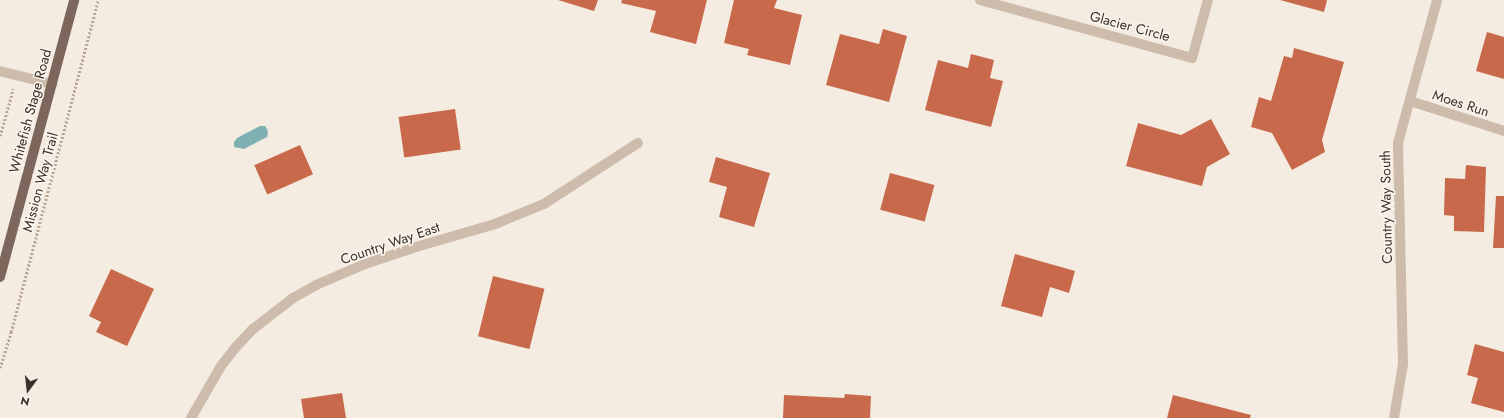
<!DOCTYPE html>
<html>
<head>
<meta charset="utf-8">
<style>
  body { margin:0 }
  #map { position:relative; width:1504px; height:418px; overflow:hidden; background:#f4ebe1; font-family:Jost,sans-serif }
  div>[style] { position:absolute }
  [style*='--x'] { left:calc(var(--x)*1px); top:calc(var(--y)*1px); width:calc(var(--w)*1px); rotate:calc(var(--a)*1deg) }
  .water>* { inset:0; background:#7fb0b2 }
  .building>* { inset:0; background:#c8694b; transform-origin:0 0 }
  .path>* { height:2.5px; margin-top:-1.25px; transform-origin:0; background:repeating-linear-gradient(90deg,#b9a596 0 2px,transparent 0 4px) }
  .minor>* { height:10px; margin:-5px; padding:0 5px; transform-origin:5px; border-radius:5px; background:#cdbbac }
  .major>* { height:10px; margin:-5px; padding:0 5px; transform-origin:5px; border-radius:5px; background:#7d675c }
  span { translate:-50% -50%; white-space:nowrap; text-align:center; line-height:1.15; -webkit-text-stroke:3px #fbf5ee; paint-order:stroke }
  .street-label { font-size:14px; color:#3b302b }
  .north { position:absolute; left:8px; top:370px; width:40px; height:40px; -webkit-text-stroke:3px #fbf5ee; paint-order:stroke; rotate:195deg; font-size:11px; font-weight:700; line-height:16px; text-align:center; color:#3b302b }
  .north::after { content:''; display:block; margin:auto; width:14px; height:18px; background:#3b302b; clip-path:polygon(50% 0,100% 100%,50% 72%,0 100%) }
</style>
</head>
<body>
<div id="map">
  <div class="water">
    <div style="clip-path:polygon(260px 126px,265px 126px,267px 129px,268px 133px,267px 137px,244px 149px,234px 147px,234px 142px,237px 138px)"></div>
  </div>
  <div class="building">
    <div style="clip-path:polygon(558px 0,598px 0,594px 11px)"></div>
    <div style="clip-path:polygon(622px 0,707px 0,696px 44px,650px 32px,656px 11px,621px 3px)"></div>
    <div style="clip-path:polygon(734px 0,777px 0,774px 8px,802px 15px,790px 65px,747px 55px,749px 49px,724px 43px)"></div>
    <div style="clip-path:polygon(1280px 0,1327px 0,1324px 12px)"></div>
    <div style="clip-path:polygon(883px 29px,907px 36px,889px 102px,826px 85px,840px 34px,879px 44px)"></div>
    <div style="clip-path:polygon(1487px 32px,1504px 37px,1504px 79px,1476px 71px)"></div>
    <div style="clip-path:polygon(1294px 48px,1344px 62px,1322px 140px,1325px 152px,1292px 170px,1272px 133px,1251px 127px,1259px 97px,1271px 101px,1284px 56px,1292px 58px)"></div>
    <div style="clip-path:polygon(971px 54px,994px 60px,990px 78px,1003px 81px,991px 127px,925px 110px,938px 60px,968px 68px)"></div>
    <div style="left:455px;top:109px;width:41px;height:57px;rotate:82deg"></div>
    <div style="clip-path:polygon(1211px 119px,1230px 154px,1207px 167px,1202px 186px,1126px 166px,1138px 123px,1181px 135px)"></div>
    <div style="left:300px;top:145px;width:32px;height:50px;rotate:66deg"></div>
    <div style="clip-path:polygon(716px 157px,770px 173px,754px 227px,719px 217px,727px 187px,709px 182px)"></div>
    <div style="clip-path:polygon(1466px 165px,1486px 167px,1484px 232px,1454px 231px,1454px 216px,1444px 215px,1445px 178px,1465px 179px)"></div>
    <div style="left:890px;top:173px;width:46px;height:38px;rotate:15deg"></div>
    <div style="clip-path:polygon(1496px 196px,1504px 196px,1504px 248px,1493px 248px)"></div>
    <div style="clip-path:polygon(1015px 254px,1075px 271px,1069px 293px,1050px 287px,1042px 317px,1001px 306px)"></div>
    <div style="clip-path:polygon(111px 269px,154px 289px,127px 346px,96px 332px,101px 322px,89px 316px)"></div>
    <div style="left:493px;top:276px;width:53px;height:62px;rotate:14deg"></div>
    <div style="clip-path:polygon(1475px 344px,1504px 352px,1504px 412px,1471px 403px,1478px 378px,1467px 375px)"></div>
    <div style="clip-path:polygon(342px 393px,346px 418px,304px 418px,301px 399px)"></div>
    <div style="clip-path:polygon(845px 394px,871px 396px,870px 418px,783px 418px,784px 395px,844px 398px)"></div>
    <div style="clip-path:polygon(1173px 395px,1251px 415px,1250px 418px,1167px 418px)"></div>
  </div>
  <div class="path">
    <div style="--x:0;--y:136;--w:49;--a:-74.5"></div>
    <div style="--x:0;--y:368;--w:38;--a:-73"></div>
    <div style="--x:11;--y:332;--w:343;--a:-75.3"></div>
  </div>
  <div class="minor">
    <div style="--x:980;--y:0;--w:220;--a:15.3"></div>
    <div style="--x:1192;--y:58;--w:60;--a:-74.6"></div>
    <div style="--x:0;--y:71;--w:54;--a:14"></div>
    <div style="--x:1410;--y:101;--w:99;--a:17.7"></div>
    <div style="--x:191;--y:418;--w:60;--a:-60"></div>
    <div style="--x:221;--y:366;--w:24;--a:-52"></div>
    <div style="--x:236;--y:347;--w:25;--a:-47"></div>
    <div style="--x:253;--y:329;--w:51;--a:-37.8"></div>
    <div style="--x:293;--y:298;--w:26;--a:-29"></div>
    <div style="--x:316;--y:285;--w:53;--a:-23.2"></div>
    <div style="--x:365;--y:264;--w:54;--a:-18.4"></div>
    <div style="--x:416;--y:247;--w:82;--a:-16.2"></div>
    <div style="--x:495;--y:224;--w:53;--a:-22.2"></div>
    <div style="--x:544;--y:204;--w:112;--a:-33"></div>
    <div style="--x:1394;--y:418;--w:55;--a:-80.5"></div>
    <div style="--x:1403;--y:364;--w:221;--a:-91.3"></div>
    <div style="--x:1398;--y:143;--w:148;--a:-74.7"></div>
  </div>
  <div class="major">
    <div style="--x:0;--y:277;--w:287;--a:-75"></div>
  </div>
  <div class="street-label">
    <span style="left:1130px;top:26px;rotate:15deg">Glacier Circle</span>
    <span style="left:1461px;top:103px;rotate:18deg">Moes Run</span>
    <span style="left:30px;top:111px;rotate:-75deg">Whitefish Stage Road</span>
    <span style="left:40px;top:182px;rotate:-75deg">Mission Way Trail</span>
    <span style="left:1386px;top:207px;rotate:-91deg">Country Way South</span>
    <span style="left:390px;top:243px;rotate:-19deg">Country Way East</span>
  </div>
  <div class="north">N</div>
</div>
</body>
</html>
